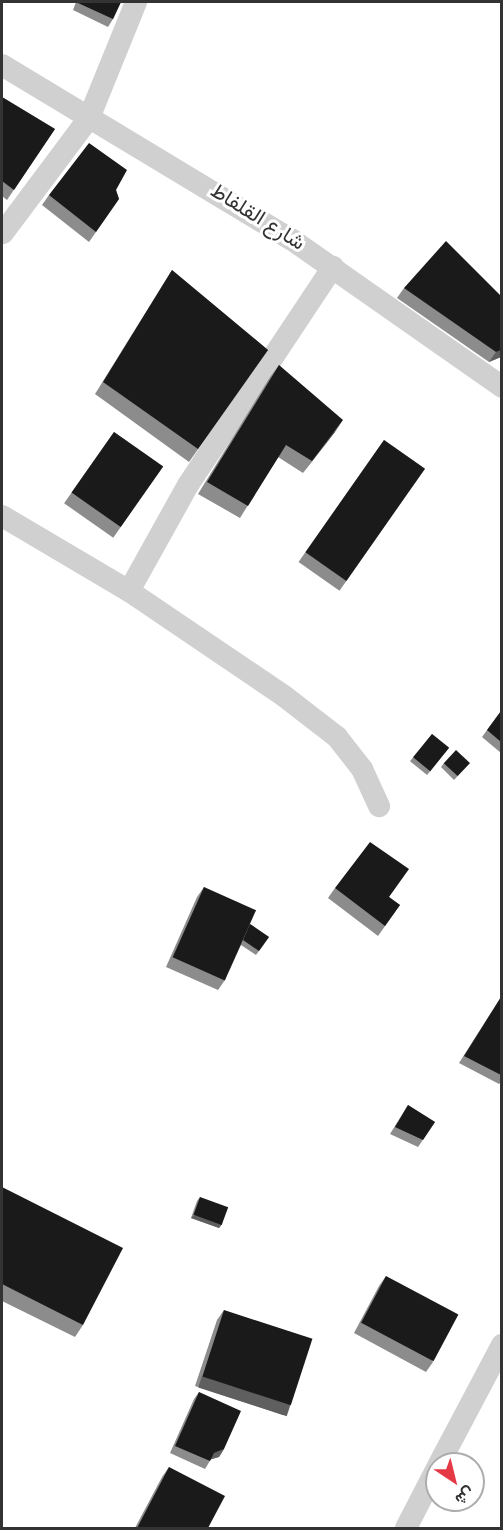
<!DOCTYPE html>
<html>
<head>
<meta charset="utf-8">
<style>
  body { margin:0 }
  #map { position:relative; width:503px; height:1530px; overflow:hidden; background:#fff; font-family:Overpass,Vazirmatn,sans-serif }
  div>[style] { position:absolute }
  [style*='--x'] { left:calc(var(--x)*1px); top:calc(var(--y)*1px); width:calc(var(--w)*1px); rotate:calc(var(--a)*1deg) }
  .street>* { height:22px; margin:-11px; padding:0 11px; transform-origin:11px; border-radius:11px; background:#d0d0d0 }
  .wall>* { inset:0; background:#8c8c8c; transform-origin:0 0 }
  .shaded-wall>* { inset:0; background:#5f5f5f; transform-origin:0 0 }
  .building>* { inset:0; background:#1a1a1a; transform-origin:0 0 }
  span { translate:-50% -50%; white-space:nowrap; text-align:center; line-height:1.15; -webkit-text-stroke:6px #fff; paint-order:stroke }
  .street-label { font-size:21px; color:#333 }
  .frame { position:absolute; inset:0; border:3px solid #333; pointer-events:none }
  .north { position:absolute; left:425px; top:1452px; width:60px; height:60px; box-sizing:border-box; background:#fff; border:2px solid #adadad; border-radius:50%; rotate:145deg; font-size:16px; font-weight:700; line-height:24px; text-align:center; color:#333 }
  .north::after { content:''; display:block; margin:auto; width:21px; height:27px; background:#e63946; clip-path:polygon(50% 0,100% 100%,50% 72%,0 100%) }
</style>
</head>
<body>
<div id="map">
  <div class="street">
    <div style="--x:2;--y:65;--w:337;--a:31.1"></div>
    <div style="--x:291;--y:239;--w:258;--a:35"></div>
    <div style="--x:3;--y:233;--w:144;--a:-53.2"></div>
    <div style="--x:89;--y:118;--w:125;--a:-67.9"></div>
    <div style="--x:2;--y:516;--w:147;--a:30.6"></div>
    <div style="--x:129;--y:591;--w:121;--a:-60.9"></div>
    <div style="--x:188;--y:485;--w:262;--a:-56.4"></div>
    <div style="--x:129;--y:591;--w:187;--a:34.1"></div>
    <div style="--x:284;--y:696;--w:67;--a:37.7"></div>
    <div style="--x:337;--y:737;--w:41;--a:52"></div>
    <div style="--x:362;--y:769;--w:41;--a:65.3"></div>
    <div style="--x:439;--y:1464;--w:135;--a:-62.1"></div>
    <div style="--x:406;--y:1528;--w:68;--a:-62.7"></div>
  </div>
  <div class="wall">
    <div style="clip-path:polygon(76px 2px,121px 2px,113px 19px,108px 27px,73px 10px)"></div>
    <div style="clip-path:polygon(2px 97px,55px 129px,7px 200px,2px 196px)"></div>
    <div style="clip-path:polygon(116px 190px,119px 199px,89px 242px,42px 205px,49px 195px)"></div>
    <div style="clip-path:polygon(172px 270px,268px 350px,189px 462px,95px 394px)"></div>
    <div style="clip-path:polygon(404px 288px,501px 296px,501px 357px,489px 362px,397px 298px)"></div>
    <div style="clip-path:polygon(279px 365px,335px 432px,303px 473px,278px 457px,240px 518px,198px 494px,270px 377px)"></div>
    <div style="left:114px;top:432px;width:60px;height:87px;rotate:35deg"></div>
    <div style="left:384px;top:440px;width:50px;height:149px;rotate:35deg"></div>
    <div style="clip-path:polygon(501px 711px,501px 753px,482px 737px)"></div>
    <div style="left:432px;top:734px;width:22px;height:35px;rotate:39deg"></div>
    <div style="clip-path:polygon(444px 763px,470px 763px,454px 780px,441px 767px)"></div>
    <div style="clip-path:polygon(204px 887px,250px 924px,269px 937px,256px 955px,241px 945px,225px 980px,218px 990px,166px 967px,197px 897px)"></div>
    <div style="clip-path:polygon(335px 888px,389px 897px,400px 905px,378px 936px,328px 898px)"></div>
    <div style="clip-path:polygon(501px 997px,501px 1082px,499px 1084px,459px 1063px)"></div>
    <div style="clip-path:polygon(408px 1105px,435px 1122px,418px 1147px,390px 1134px)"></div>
    <div style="clip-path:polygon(2px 1187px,83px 1325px,75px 1337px,2px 1301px)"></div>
    <div style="clip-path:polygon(200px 1197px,222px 1224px,219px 1228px,191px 1218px,197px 1201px)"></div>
    <div style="clip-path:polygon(386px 1276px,433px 1362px,426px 1372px,354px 1333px,379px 1286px)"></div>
    <div style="clip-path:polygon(224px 1310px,290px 1405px,283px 1415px,195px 1386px,217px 1320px)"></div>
    <div style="clip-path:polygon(199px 1392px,224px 1449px,219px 1457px,211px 1459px,205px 1469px,170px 1453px,194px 1399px)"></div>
    <div style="clip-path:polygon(169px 1467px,208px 1528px,135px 1528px,162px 1477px)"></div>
  </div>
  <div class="shaded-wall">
    <div style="clip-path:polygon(501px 350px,501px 357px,489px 362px,496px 352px)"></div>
    <div style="clip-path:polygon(343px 420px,335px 432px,303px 473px,312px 461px)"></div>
    <div style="clip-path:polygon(194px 1215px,222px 1224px,219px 1228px,191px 1218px)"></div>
    <div style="left:202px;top:1376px;width:93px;height:12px;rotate:18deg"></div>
    <div style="clip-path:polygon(224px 1449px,219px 1457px,209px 1460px,214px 1453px)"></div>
  </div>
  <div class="building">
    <div style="clip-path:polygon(78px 2px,121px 2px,113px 19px,78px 3px)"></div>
    <div style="clip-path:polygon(2px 97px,55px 129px,14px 190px,2px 181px)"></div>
    <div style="clip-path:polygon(89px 143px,127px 170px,116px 190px,119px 199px,96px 232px,49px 195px)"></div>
    <div style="clip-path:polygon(446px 241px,501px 296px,501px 350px,496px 352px,404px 288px)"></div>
    <div style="clip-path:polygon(172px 270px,268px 350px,198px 449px,103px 382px)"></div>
    <div style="clip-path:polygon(279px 365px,343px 420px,312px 461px,286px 445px,248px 506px,207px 482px)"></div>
    <div style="left:114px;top:432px;width:60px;height:74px;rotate:35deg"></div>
    <div style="left:384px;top:440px;width:50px;height:137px;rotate:35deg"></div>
    <div style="clip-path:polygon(501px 711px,501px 742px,487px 730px)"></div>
    <div style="left:432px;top:734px;width:22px;height:30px;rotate:39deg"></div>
    <div style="left:456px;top:750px;width:19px;height:18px;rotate:43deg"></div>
    <div style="clip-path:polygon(370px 842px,409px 869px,389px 897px,400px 905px,385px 926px,335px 888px)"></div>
    <div style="left:204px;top:887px;width:57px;height:77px;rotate:24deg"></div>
    <div style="clip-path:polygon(250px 924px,269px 937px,259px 951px,243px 940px)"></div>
    <div style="clip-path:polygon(501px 997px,501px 1075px,464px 1056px)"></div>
    <div style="clip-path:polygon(408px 1105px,435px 1122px,423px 1140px,395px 1127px)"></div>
    <div style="clip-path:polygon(2px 1187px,123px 1248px,83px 1325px,2px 1284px)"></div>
    <div style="left:200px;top:1197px;width:30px;height:19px;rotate:20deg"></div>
    <div style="left:386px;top:1276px;width:82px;height:53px;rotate:28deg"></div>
    <div style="left:224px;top:1310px;width:93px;height:70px;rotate:18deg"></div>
    <div style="clip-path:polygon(199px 1392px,241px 1411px,224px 1449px,214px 1453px,210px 1461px,175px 1446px)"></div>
    <div style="clip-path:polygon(169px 1467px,225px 1496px,208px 1528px,137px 1528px)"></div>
  </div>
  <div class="street-label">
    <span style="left:257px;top:218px;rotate:32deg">شارع القلفاط</span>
  </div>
  <div class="frame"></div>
  <div class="north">ش</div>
</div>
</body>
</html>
